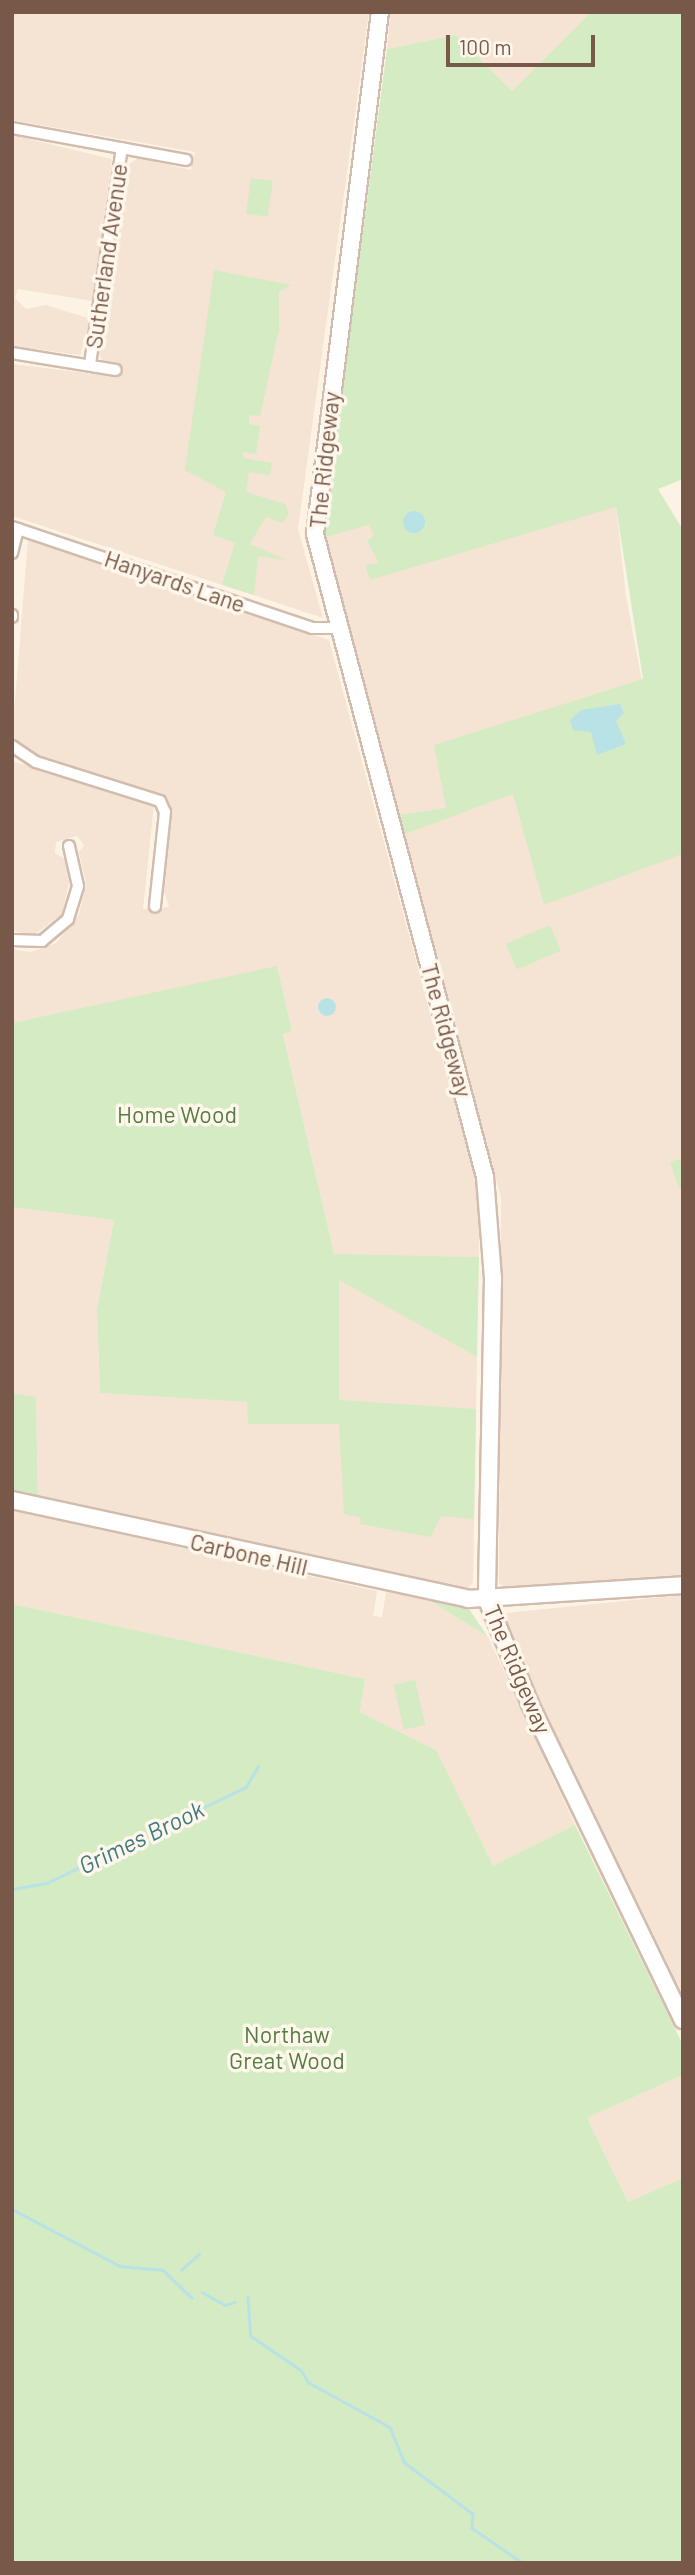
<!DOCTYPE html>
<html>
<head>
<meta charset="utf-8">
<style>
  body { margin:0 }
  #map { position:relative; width:695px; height:2575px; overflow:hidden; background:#fdf3e5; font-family:Barlow,sans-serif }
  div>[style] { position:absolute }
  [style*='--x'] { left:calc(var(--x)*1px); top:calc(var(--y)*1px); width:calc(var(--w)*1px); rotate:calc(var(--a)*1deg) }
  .residential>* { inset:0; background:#f5e4d3 }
  .green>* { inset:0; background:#d4ebc3; transform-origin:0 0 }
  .water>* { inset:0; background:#b9e2e7 }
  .round { border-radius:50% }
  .stream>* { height:2.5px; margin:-1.25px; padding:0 1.25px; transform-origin:1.25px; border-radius:1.25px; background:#b9e2e7 }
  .roads { filter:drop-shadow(2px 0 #d1bcad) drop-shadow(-2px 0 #d1bcad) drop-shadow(0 2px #d1bcad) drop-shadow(0 -2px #d1bcad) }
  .street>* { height:10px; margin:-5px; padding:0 5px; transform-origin:5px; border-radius:5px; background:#fff }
  .secondary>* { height:16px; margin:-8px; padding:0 8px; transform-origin:8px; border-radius:8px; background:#fff }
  span { translate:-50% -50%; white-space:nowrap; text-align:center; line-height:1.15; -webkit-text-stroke:7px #fff7ec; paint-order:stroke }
  .street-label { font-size:23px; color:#775849 }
  .park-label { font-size:23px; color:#547d41 }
  .water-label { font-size:24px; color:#3f7a83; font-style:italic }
  .frame { position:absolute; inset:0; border:14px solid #775849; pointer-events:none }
  .scale { position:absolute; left:446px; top:35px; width:149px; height:32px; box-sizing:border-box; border:4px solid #775849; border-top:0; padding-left:9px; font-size:21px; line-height:24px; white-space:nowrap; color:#775849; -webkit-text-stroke:5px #fff7ec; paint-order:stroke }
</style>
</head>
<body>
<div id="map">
  <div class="residential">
    <div style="clip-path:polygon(12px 12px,369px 12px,298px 529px,323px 618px,12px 516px,12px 364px,118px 377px,120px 366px,102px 360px,98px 351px,126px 166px,138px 158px,191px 170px,195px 152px,12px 120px)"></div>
    <div style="clip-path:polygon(390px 12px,591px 12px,512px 91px,456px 35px,387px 49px)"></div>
    <div style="clip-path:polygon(12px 135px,112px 159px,93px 301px,18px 289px,15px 298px,26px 309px,46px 305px,91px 319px,80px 355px,12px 346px)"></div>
    <div style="clip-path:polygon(616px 507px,626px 596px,675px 857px,683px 854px,683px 1578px,508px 1590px,499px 1583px,501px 1198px,326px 537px,396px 517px)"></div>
    <div style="clip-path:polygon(28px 540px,329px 640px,479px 1193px,479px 1257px,334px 1255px,283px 1033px,292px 1031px,277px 967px,12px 1023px,12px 949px,30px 952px,56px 943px,79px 915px,86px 883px,79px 852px,84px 845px,77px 836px,56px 842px,55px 853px,65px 859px,70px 879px,62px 914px,34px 935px,12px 931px,12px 761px,154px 805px,143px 909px,169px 907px,163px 887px,172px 812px,166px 797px,37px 756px,12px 737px)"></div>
    <div style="clip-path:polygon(12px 1207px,114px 1220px,97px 1309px,100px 1393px,248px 1402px,248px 1424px,339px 1279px,477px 1357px,473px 1583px,466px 1590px,38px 1499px,36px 1398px,12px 1393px)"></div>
    <div style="clip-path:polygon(12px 1510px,377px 1591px,373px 1616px,382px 1617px,386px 1592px,427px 1599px,488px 1637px,575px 1825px,493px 1867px,436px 1750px,360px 1712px,365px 1679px,12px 1604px)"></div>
    <div style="clip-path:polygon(683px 1595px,683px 1995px,506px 1630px,505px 1613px)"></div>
    <div style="clip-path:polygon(683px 2075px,683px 2178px,628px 2202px,587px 2118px)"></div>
  </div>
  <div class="green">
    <div style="clip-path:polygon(591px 12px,683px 12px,683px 479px,658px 489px,683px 530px,683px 854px,544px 905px,513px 794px,405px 834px,400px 815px,446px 808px,434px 745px,643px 679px,616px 507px,370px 580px,365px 565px,379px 563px,367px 541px,374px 535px,369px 525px,326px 537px,324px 525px,387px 49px,456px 35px,512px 91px)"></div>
    <div style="left:251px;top:178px;width:22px;height:36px;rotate:8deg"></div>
    <div style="clip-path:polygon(214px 270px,291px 285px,279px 292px,279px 329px,260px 416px,249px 415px,249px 424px,260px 426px,256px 454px,243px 452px,243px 458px,272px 463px,270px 475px,249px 472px,246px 492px,285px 504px,289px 514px,282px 523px,266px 517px,250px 544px,286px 560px,258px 556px,254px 595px,222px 585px,235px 543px,213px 535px,226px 492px,185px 470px)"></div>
    <div style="left:550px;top:925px;width:28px;height:48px;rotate:67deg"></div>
    <div style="clip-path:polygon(277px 966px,292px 1031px,283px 1034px,334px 1254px,479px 1257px,477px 1357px,339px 1280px,339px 1400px,476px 1409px,474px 1519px,441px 1516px,431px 1537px,360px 1524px,361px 1518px,344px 1514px,339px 1424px,248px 1424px,247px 1402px,100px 1393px,97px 1309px,114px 1220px,12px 1207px,12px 1023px)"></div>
    <div style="clip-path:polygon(683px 1158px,683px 1187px,679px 1188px,670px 1162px)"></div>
    <div style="clip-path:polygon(12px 1393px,36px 1397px,38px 1499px,12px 1493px)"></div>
    <div style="clip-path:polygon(427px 1599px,467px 1606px,488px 1637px)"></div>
    <div style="clip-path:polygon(12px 1604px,365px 1679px,360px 1712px,436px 1750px,493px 1866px,575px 1825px,683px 2045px,683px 2075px,587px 2118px,628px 2202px,683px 2178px,683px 2563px,12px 2563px)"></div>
    <div style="left:415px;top:1680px;width:46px;height:22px;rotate:77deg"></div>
  </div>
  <div class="water">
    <div class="round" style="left:403px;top:511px;width:22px;height:22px"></div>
    <div style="clip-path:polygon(620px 704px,624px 713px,616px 721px,626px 744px,597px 755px,591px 732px,573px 730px,570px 720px,581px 710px)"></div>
    <div class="round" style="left:318px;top:998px;width:18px;height:18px"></div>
  </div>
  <div class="stream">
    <div style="--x:12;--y:1889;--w:36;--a:-10"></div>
    <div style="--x:47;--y:1883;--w:221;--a:-25.8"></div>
    <div style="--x:246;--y:1787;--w:24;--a:-60"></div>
    <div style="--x:12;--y:2193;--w:4;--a:90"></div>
    <div style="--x:12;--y:2209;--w:122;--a:27.8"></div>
    <div style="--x:120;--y:2266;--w:43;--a:5.3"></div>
    <div style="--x:163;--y:2270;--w:40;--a:44"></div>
    <div style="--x:181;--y:2270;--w:24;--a:-42"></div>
    <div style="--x:202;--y:2292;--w:26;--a:29"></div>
    <div style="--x:225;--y:2305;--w:10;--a:-17"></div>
    <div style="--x:248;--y:2297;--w:39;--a:86"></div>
    <div style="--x:251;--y:2336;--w:62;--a:34.5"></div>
    <div style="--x:302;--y:2371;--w:13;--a:61"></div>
    <div style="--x:308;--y:2382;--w:94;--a:28.8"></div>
    <div style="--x:390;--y:2427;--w:38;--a:68"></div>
    <div style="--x:404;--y:2462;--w:86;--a:37"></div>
    <div style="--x:473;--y:2514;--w:14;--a:94"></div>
    <div style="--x:472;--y:2528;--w:62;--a:34.5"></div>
  </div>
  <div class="roads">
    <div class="street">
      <div style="--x:12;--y:128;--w:177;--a:10.4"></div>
      <div style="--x:12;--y:353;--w:105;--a:9.3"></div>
      <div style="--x:90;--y:364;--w:218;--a:-81.6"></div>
      <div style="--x:12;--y:527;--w:317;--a:18.6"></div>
      <div style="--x:312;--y:628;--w:26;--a:0"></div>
      <div style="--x:12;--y:553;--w:25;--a:-76"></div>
      <div style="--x:12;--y:615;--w:2;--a:90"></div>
      <div style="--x:12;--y:746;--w:29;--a:34"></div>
      <div style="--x:36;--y:762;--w:130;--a:17.5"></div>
      <div style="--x:160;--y:801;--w:12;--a:66"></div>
      <div style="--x:165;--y:812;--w:95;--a:96.1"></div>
      <div style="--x:12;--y:940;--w:30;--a:2"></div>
      <div style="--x:42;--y:941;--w:34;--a:-40"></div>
      <div style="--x:68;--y:919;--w:34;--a:-73"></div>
      <div style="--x:78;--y:886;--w:41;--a:-102.7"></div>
    </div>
    <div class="secondary">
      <div style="--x:380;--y:12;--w:526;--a:97.1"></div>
      <div style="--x:315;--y:534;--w:665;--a:75.19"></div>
      <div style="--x:485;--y:1177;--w:101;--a:85.5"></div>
      <div style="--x:493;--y:1278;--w:322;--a:91.1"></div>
      <div style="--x:487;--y:1600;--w:113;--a:67.5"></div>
      <div style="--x:530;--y:1704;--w:351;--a:64.2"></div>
      <div style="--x:12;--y:1500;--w:467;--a:12.2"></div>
      <div style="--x:468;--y:1599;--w:215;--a:-3.7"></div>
    </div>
  </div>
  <div class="street-label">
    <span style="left:106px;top:256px;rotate:-82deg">Sutherland Avenue</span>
    <span style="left:324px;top:460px;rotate:-84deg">The Ridgeway</span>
    <span style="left:175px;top:581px;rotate:19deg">Hanyards Lane</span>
    <span style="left:447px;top:1030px;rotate:75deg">The Ridgeway</span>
    <span style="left:249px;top:1554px;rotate:13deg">Carbone Hill</span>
    <span style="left:518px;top:1669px;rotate:67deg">The Ridgeway</span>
  </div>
  <div class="park-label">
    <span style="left:177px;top:1114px">Home Wood</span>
    <span style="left:287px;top:2047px">Northaw<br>Great Wood</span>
  </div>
  <div class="water-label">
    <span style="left:141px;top:1837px;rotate:-26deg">Grimes Brook</span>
  </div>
  <div class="frame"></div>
  <div class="scale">100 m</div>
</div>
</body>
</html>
